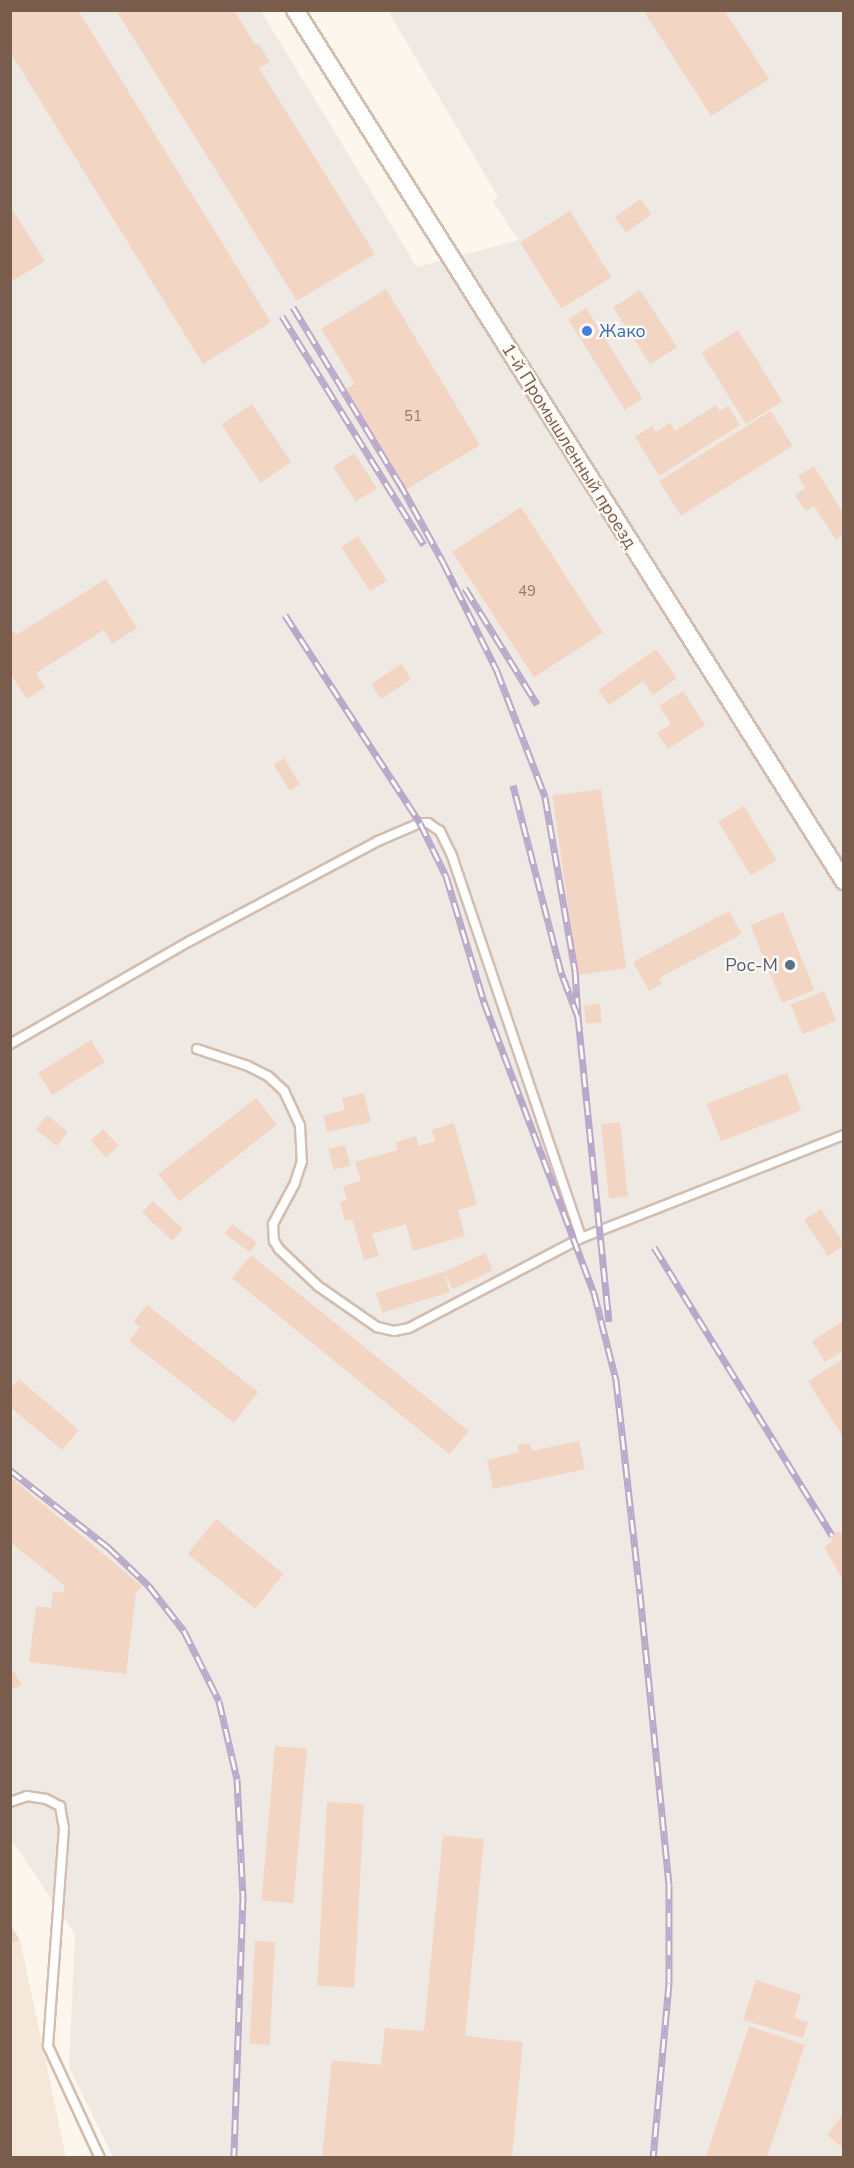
<!DOCTYPE html>
<html>
<head>
<meta charset="utf-8">
<style>
  body { margin:0 }
  #map { position:relative; width:854px; height:2168px; overflow:hidden; background:#fdf6ec; font-family:"Nunito Sans",sans-serif }
  div>[style] { position:absolute }
  [style*='--x'] { left:calc(var(--x)*1px); top:calc(var(--y)*1px); width:calc(var(--w)*1px); rotate:calc(var(--a)*1deg) }
  .residential>* { inset:0; background:#f5e8da }
  .industrial>* { inset:0; background:#efe9e4 }
  .building>* { inset:0; background:#f3d5c3; transform-origin:0 0 }
  .roads { filter:drop-shadow(2px 0 #d1beb0) drop-shadow(-2px 0 #d1beb0) drop-shadow(0 2px #d1beb0) drop-shadow(0 -2px #d1beb0) }
  .lane>* { height:8px; margin:-4px; padding:0 4px; transform-origin:4px; border-radius:4px; background:#fff }
  .street>* { height:16px; margin:-8px; padding:0 8px; transform-origin:8px; border-radius:8px; background:#fff }
  .rail>* { height:7px; margin-top:-3.5px; transform-origin:0; background:repeating-linear-gradient(90deg,#fffaf3 0 14px,#b9a8c9 0 28px); box-sizing:border-box; border-block:2px solid #b9a8c9 }
  .dots>* { width:16px; height:16px; translate:-50% -50%; box-sizing:border-box; border:3px solid #fffaf3; border-radius:50% }
  span { translate:-50% -50%; white-space:nowrap; text-align:center; line-height:1.15; -webkit-text-stroke:4.5px #fffaf3; paint-order:stroke }
  .number-label { font-size:15px; color:#987a6a }
  .number-label span { -webkit-text-stroke-width:0 }
  .shop-label { font-size:18px; color:#366cbe }
  .left { translate:0 -50%; text-align:left }
  .street-label { font-size:18px; color:#7a5c4d }
  .service-label { font-size:18px; color:#4e5e75 }
  .right { translate:-100% -50%; text-align:right }
  .frame { position:absolute; inset:0; border:12px solid #7a5c4d; pointer-events:none }
</style>
</head>
<body>
<div id="map">
  <div class="residential">
    <div style="clip-path:polygon(10px 1923px,20px 1940px,66px 2157px,11px 2157px)"></div>
  </div>
  <div class="industrial">
    <div style="clip-path:polygon(10px 11px,261px 11px,417px 267px,518px 240px,493px 202px,498px 197px,388px 11px,843px 11px,843px 2157px,113px 2157px,69px 2067px,75px 1934px,10px 1838px)"></div>
  </div>
  <div class="building">
    <div style="clip-path:polygon(10px 10px,78px 10px,271px 322px,203px 364px,10px 52px)"></div>
    <div style="clip-path:polygon(116px 10px,234px 10px,255px 45px,259px 44px,270px 62px,259px 68px,375px 254px,297px 301px)"></div>
    <div style="clip-path:polygon(643px 10px,724px 10px,769px 79px,711px 116px)"></div>
    <div style="left:640px;top:199px;width:19px;height:31px;rotate:54deg"></div>
    <div style="clip-path:polygon(10px 206px,45px 261px,14px 280px,10px 273px)"></div>
    <div style="left:570px;top:211px;width:78px;height:59px;rotate:58deg"></div>
    <div style="clip-path:polygon(386px 289px,480px 445px,407px 489px,346px 389px,355px 384px,321px 329px)"></div>
    <div style="left:640px;top:290px;width:68px;height:32px;rotate:57deg"></div>
    <div style="left:586px;top:308px;width:107px;height:21px;rotate:58deg"></div>
    <div style="left:738px;top:330px;width:84px;height:43px;rotate:58deg"></div>
    <div style="left:252px;top:404px;width:70px;height:37px;rotate:56deg"></div>
    <div style="clip-path:polygon(716px 405px,720px 411px,728px 406px,740px 425px,659px 476px,635px 437px,652px 426px,656px 432px,670px 423px,675px 431px)"></div>
    <div style="left:771px;top:411px;width:41px;height:132px;rotate:58deg"></div>
    <div style="left:354px;top:453px;width:42px;height:25px;rotate:57deg"></div>
    <div style="clip-path:polygon(814px 466px,843px 513px,843px 535px,836px 540px,814px 506px,805px 511px,795px 495px,805px 488px,798px 476px)"></div>
    <div style="left:521px;top:507px;width:150px;height:82px;rotate:57deg"></div>
    <div style="left:358px;top:536px;width:53px;height:20px;rotate:57deg"></div>
    <div style="clip-path:polygon(106px 579px,137px 628px,112px 644px,104px 630px,36px 673px,45px 687px,27px 699px,10px 673px,10px 626px,16px 635px)"></div>
    <div style="clip-path:polygon(656px 649px,677px 678px,653px 695px,643px 681px,609px 705px,598px 690px)"></div>
    <div style="left:401px;top:664px;width:18px;height:36px;rotate:56deg"></div>
    <div style="clip-path:polygon(683px 691px,705px 725px,668px 749px,657px 733px,671px 724px,659px 706px)"></div>
    <div style="left:284px;top:758px;width:31px;height:12px;rotate:59deg"></div>
    <div style="left:601px;top:789px;width:181px;height:49px;rotate:82deg"></div>
    <div style="left:744px;top:806px;width:63px;height:30px;rotate:59deg"></div>
    <div style="clip-path:polygon(729px 911px,742px 934px,659px 978px,662px 984px,649px 991px,633px 962px)"></div>
    <div style="left:783px;top:912px;width:84px;height:35px;rotate:68deg"></div>
    <div style="left:824px;top:991px;width:32px;height:36px;rotate:68deg"></div>
    <div style="left:600px;top:1004px;width:18px;height:16px;rotate:84deg"></div>
    <div style="left:91px;top:1040px;width:26px;height:62px;rotate:58deg"></div>
    <div style="left:787px;top:1073px;width:40px;height:86px;rotate:69deg"></div>
    <div style="clip-path:polygon(364px 1093px,371px 1122px,327px 1132px,323px 1116px,345px 1110px,342px 1098px)"></div>
    <div style="left:256px;top:1098px;width:34px;height:124px;rotate:52deg"></div>
    <div style="left:47px;top:1115px;width:27px;height:18px;rotate:39deg"></div>
    <div style="left:620px;top:1122px;width:75px;height:19px;rotate:84deg"></div>
    <div style="clip-path:polygon(454px 1123px,477px 1205px,458px 1210px,465px 1236px,413px 1251px,406px 1224px,372px 1234px,379px 1256px,364px 1260px,352px 1219px,345px 1221px,340px 1202px,347px 1200px,343px 1186px,361px 1181px,355px 1162px,398px 1150px,396px 1142px,416px 1136px,419px 1146px,435px 1141px,432px 1130px)"></div>
    <div style="left:103px;top:1129px;width:23px;height:17px;rotate:47deg"></div>
    <div style="left:345px;top:1145px;width:21px;height:17px;rotate:76deg"></div>
    <div style="left:153px;top:1201px;width:41px;height:16px;rotate:43deg"></div>
    <div style="left:821px;top:1209px;width:43px;height:20px;rotate:57deg"></div>
    <div style="left:232px;top:1224px;width:31px;height:12px;rotate:37deg"></div>
    <div style="left:485px;top:1253px;width:19px;height:45px;rotate:65deg"></div>
    <div style="left:251px;top:1255px;width:280px;height:30px;rotate:39deg"></div>
    <div style="left:444px;top:1272px;width:21px;height:71px;rotate:73deg"></div>
    <div style="clip-path:polygon(147px 1305px,258px 1392px,234px 1423px,129px 1341px,140px 1327px,133px 1322px)"></div>
    <div style="clip-path:polygon(843px 1321px,843px 1351px,825px 1362px,812px 1341px)"></div>
    <div style="clip-path:polygon(843px 1359px,843px 1437px,808px 1381px)"></div>
    <div style="clip-path:polygon(19px 1379px,79px 1430px,62px 1450px,10px 1407px,10px 1389px)"></div>
    <div style="clip-path:polygon(579px 1441px,585px 1469px,493px 1489px,487px 1460px,519px 1452px,517px 1445px,530px 1443px,532px 1451px)"></div>
    <div style="clip-path:polygon(10px 1477px,142px 1586px,136px 1593px,126px 1674px,29px 1662px,36px 1606px,51px 1608px,53px 1591px,64px 1593px,64px 1585px,10px 1542px)"></div>
    <div style="left:216px;top:1519px;width:87px;height:45px;rotate:39deg"></div>
    <div style="clip-path:polygon(839px 1531px,840px 1534px,843px 1532px,843px 1580px,824px 1547px,833px 1541px,830px 1536px)"></div>
    <div style="clip-path:polygon(10px 1666px,22px 1684px,10px 1691px)"></div>
    <div style="left:275px;top:1746px;width:32px;height:155px;rotate:5deg"></div>
    <div style="left:327px;top:1802px;width:37px;height:184px;rotate:3deg"></div>
    <div style="clip-path:polygon(443px 1835px,484px 1839px,465px 2036px,523px 2042px,512px 2157px,322px 2157px,332px 2060px,381px 2065px,385px 2028px,424px 2031px)"></div>
    <div style="clip-path:polygon(10px 1923px,19px 1940px,10px 1944px)"></div>
    <div style="left:255px;top:1941px;width:20px;height:103px;rotate:3deg"></div>
    <div style="clip-path:polygon(756px 1980px,801px 1995px,794px 2018px,808px 2022px,803px 2038px,743px 2020px)"></div>
    <div style="clip-path:polygon(749px 2026px,805px 2045px,767px 2157px,711px 2157px,706px 2156px)"></div>
    <div style="clip-path:polygon(843px 2114px,843px 2148px,827px 2135px)"></div>
  </div>
  <div class="roads">
    <div class="lane">
      <div style="--x:10;--y:1044;--w:207;--a:-29.8"></div>
      <div style="--x:190;--y:941;--w:213;--a:-28"></div>
      <div style="--x:378;--y:841;--w:46;--a:-23.2"></div>
      <div style="--x:420;--y:823;--w:8;--a:0"></div>
      <div style="--x:428;--y:823;--w:14;--a:34"></div>
      <div style="--x:440;--y:831;--w:28;--a:64"></div>
      <div style="--x:452;--y:856;--w:403;--a:71.3"></div>
      <div style="--x:581;--y:1238;--w:282;--a:-21.4"></div>
      <div style="--x:197;--y:1049;--w:54;--a:18.4"></div>
      <div style="--x:248;--y:1066;--w:22;--a:27"></div>
      <div style="--x:268;--y:1076;--w:22;--a:43"></div>
      <div style="--x:284;--y:1091;--w:38;--a:65"></div>
      <div style="--x:300;--y:1126;--w:35;--a:87"></div>
      <div style="--x:302;--y:1161;--w:23;--a:108"></div>
      <div style="--x:295;--y:1183;--w:47;--a:118.2"></div>
      <div style="--x:273;--y:1224;--w:17;--a:87"></div>
      <div style="--x:274;--y:1241;--w:9;--a:58"></div>
      <div style="--x:279;--y:1249;--w:54;--a:43.5"></div>
      <div style="--x:318;--y:1286;--w:72;--a:34.8"></div>
      <div style="--x:377;--y:1327;--w:17;--a:13"></div>
      <div style="--x:394;--y:1331;--w:15;--a:-11"></div>
      <div style="--x:409;--y:1328;--w:194;--a:-27.6"></div>
      <div style="--x:10;--y:1802;--w:18;--a:-19"></div>
      <div style="--x:27;--y:1796;--w:19;--a:9"></div>
      <div style="--x:46;--y:1799;--w:16;--a:27"></div>
      <div style="--x:60;--y:1806;--w:22;--a:80"></div>
      <div style="--x:64;--y:1828;--w:219;--a:94.2"></div>
      <div style="--x:48;--y:2046;--w:123;--a:65.1"></div>
    </div>
    <div class="street">
      <div style="--x:295;--y:10;--w:1030;--a:57.78"></div>
    </div>
  </div>
  <div class="rail">
    <div style="--x:293;--y:307;--w:213;--a:58.9"></div>
    <div style="--x:282;--y:316;--w:269;--a:58.2"></div>
    <div style="--x:399;--y:482;--w:91;--a:61.2"></div>
    <div style="--x:443;--y:562;--w:122;--a:63.6"></div>
    <div style="--x:497;--y:671;--w:135;--a:69.1"></div>
    <div style="--x:545;--y:797;--w:176;--a:80.2"></div>
    <div style="--x:575;--y:970;--w:47;--a:86.3"></div>
    <div style="--x:578;--y:1017;--w:48;--a:-110.7"></div>
    <div style="--x:561;--y:972;--w:193;--a:-104.4"></div>
    <div style="--x:465;--y:588;--w:137;--a:58.2"></div>
    <div style="--x:285;--y:615;--w:248;--a:57"></div>
    <div style="--x:420;--y:823;--w:59;--a:63.9"></div>
    <div style="--x:446;--y:876;--w:132;--a:73.2"></div>
    <div style="--x:484;--y:1002;--w:311;--a:69.3"></div>
    <div style="--x:594;--y:1293;--w:90;--a:75.8"></div>
    <div style="--x:616;--y:1380;--w:215;--a:83.6"></div>
    <div style="--x:640;--y:1594;--w:292;--a:84.3"></div>
    <div style="--x:669;--y:1885;--w:98;--a:90"></div>
    <div style="--x:669;--y:1983;--w:176;--a:95.2"></div>
    <div style="--x:578;--y:1017;--w:306;--a:84.2"></div>
    <div style="--x:654;--y:1247;--w:339;--a:58.3"></div>
    <div style="--x:10;--y:1470;--w:125;--a:38.2"></div>
    <div style="--x:108;--y:1547;--w:57;--a:43.6"></div>
    <div style="--x:149;--y:1586;--w:57;--a:52.1"></div>
    <div style="--x:184;--y:1631;--w:78;--a:63.4"></div>
    <div style="--x:219;--y:1701;--w:80;--a:77"></div>
    <div style="--x:237;--y:1779;--w:117;--a:87.1"></div>
    <div style="--x:243;--y:1896;--w:262;--a:92"></div>
  </div>
  <div class="dots">
    <div style="left:587px;top:331px;background:#3f7fe0"></div>
    <div style="left:790px;top:965px;background:#5c6f8a"></div>
  </div>
  <div class="number-label">
    <span style="left:413px;top:417px">51</span>
    <span style="left:527px;top:592px">49</span>
  </div>
  <div class="shop-label">
    <span class="left" style="left:599px;top:331px">Жако</span>
  </div>
  <div class="street-label">
    <span style="left:569px;top:446px;rotate:58deg">1-й Промышленный проезд</span>
  </div>
  <div class="service-label">
    <span class="right" style="left:778px;top:965px">Рос-М</span>
  </div>
  <div class="frame"></div>
</div>
</body>
</html>
